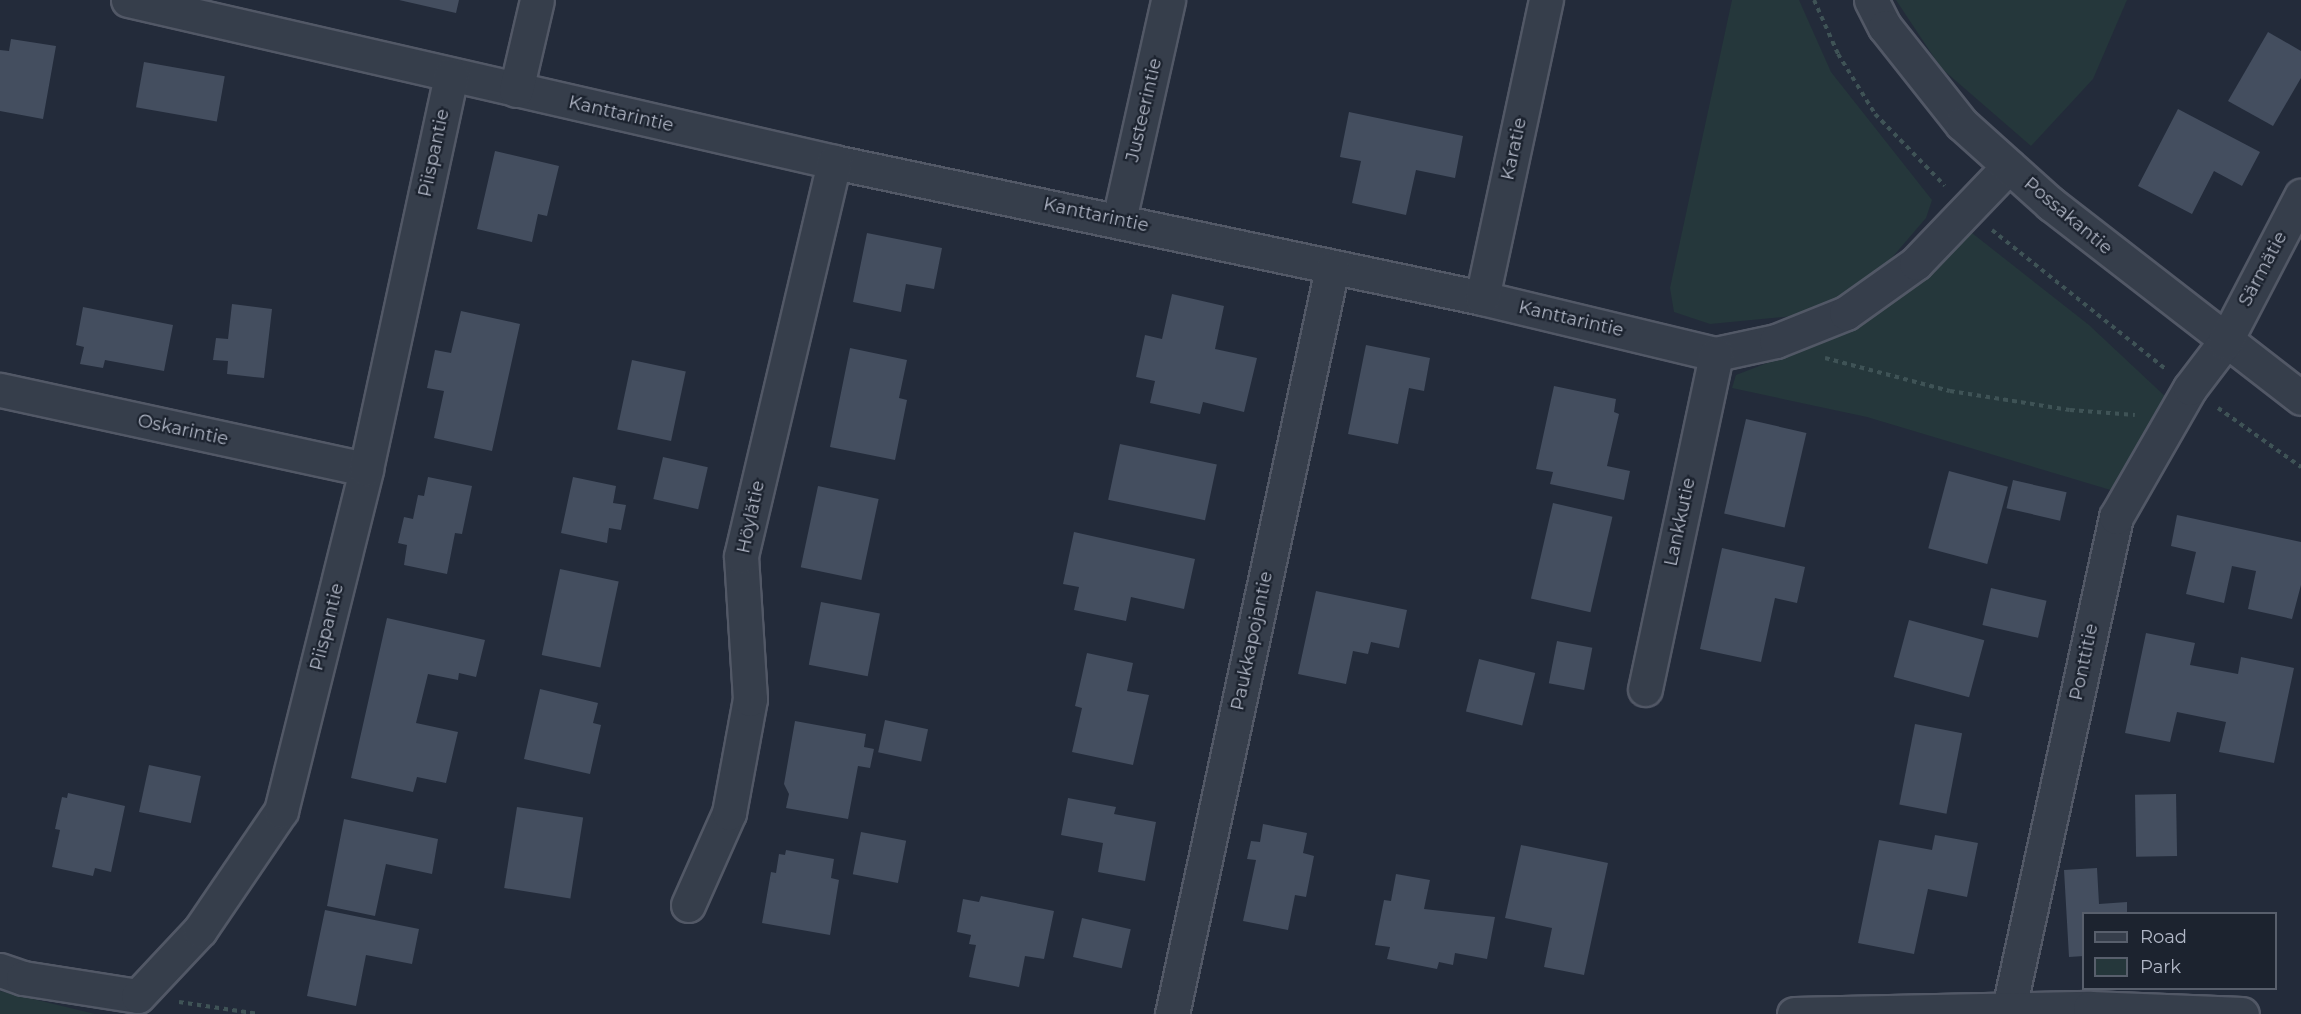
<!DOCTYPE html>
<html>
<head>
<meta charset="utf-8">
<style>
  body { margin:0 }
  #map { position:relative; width:2301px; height:1014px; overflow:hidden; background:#232b3a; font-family:Montserrat,sans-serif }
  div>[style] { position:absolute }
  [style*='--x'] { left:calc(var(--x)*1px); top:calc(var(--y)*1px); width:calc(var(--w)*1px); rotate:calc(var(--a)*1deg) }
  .green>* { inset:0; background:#25373b }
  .building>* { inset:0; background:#444e5f; transform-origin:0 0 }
  .path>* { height:4px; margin-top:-2px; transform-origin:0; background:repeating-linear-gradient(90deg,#3f5356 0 4.5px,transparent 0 9px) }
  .roads { filter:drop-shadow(2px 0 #525866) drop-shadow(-2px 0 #525866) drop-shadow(0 2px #525866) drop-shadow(0 -2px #525866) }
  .minor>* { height:33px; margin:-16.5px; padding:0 16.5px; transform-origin:16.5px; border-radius:16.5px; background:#363e4b }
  span { translate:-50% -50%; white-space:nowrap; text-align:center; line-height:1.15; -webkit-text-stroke:4.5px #1c232f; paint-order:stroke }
  .street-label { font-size:18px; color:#b2b8c7 }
  .legend { position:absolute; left:2082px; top:912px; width:195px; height:78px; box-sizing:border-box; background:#1c232f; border:2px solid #585f6c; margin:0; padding:8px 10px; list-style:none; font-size:18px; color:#b2b8c7 }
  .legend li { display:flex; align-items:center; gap:12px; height:30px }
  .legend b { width:30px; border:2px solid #585f6c }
</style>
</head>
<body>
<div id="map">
  <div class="green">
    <div style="clip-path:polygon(1732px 0,1799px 0,1831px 72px,1932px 200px,1926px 218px,1877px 275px,1805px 315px,1710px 324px,1674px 312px,1670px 288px)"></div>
    <div style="clip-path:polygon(1896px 0,2127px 0,2093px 79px,2031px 146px,1941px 68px)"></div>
    <div style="clip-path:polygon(1972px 233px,2089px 325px,2168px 399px,2114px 491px,1867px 417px,1732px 388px,1736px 375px,1850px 331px,1909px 290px,1961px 235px)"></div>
    <div style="clip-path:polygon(0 991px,95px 1014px,0 1014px)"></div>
  </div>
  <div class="building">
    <div style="clip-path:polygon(399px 0,459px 0,456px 13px)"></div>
    <div style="clip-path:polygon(2268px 32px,2301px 51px,2301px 78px,2273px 126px,2228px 101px)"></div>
    <div style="clip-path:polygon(11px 39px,56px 46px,43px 119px,0 111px,0 50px,9px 51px)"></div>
    <div style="left:144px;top:62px;width:82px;height:46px;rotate:10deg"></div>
    <div style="clip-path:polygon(2178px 109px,2260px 152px,2242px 186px,2214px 171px,2192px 214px,2138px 186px)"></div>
    <div style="clip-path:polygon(1349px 112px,1463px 136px,1455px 178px,1416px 170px,1406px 215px,1352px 203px,1361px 161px,1340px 157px)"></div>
    <div style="clip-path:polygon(495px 151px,559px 166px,547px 216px,538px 214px,532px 242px,477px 229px)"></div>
    <div style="clip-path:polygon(867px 233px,942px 248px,934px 289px,906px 284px,901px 312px,853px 302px)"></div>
    <div style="clip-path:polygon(1172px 294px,1224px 306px,1215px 349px,1257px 358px,1244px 412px,1203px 402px,1200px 414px,1150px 403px,1155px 381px,1136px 377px,1145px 335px,1162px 339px)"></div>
    <div style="clip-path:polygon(232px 304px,272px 309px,264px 378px,227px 374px,228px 361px,213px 360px,216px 338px,228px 339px)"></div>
    <div style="clip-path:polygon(83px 307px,173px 325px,164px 371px,105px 360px,103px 368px,80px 364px,84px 347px,76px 345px)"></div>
    <div style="clip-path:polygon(461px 311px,520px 324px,492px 451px,434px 438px,444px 391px,427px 388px,435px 350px,451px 353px)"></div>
    <div style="clip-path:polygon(1366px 345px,1430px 358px,1424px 391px,1409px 388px,1398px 444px,1348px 434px)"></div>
    <div style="clip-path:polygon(850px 348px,907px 360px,899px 398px,907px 400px,895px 460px,830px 447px)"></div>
    <div style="left:632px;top:360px;width:55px;height:71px;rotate:12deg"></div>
    <div style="clip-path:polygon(1554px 386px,1616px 399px,1614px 412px,1619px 414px,1607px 466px,1630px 471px,1624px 500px,1550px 484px,1553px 472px,1536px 469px)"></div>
    <div style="left:1746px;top:419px;width:62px;height:97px;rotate:13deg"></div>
    <div style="left:1120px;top:444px;width:99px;height:57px;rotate:12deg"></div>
    <div style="left:663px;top:457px;width:46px;height:43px;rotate:13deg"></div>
    <div style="left:1949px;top:471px;width:61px;height:80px;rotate:15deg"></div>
    <div style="clip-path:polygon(428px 477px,472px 486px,462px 534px,455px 533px,447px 574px,404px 565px,407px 545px,398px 543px,404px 517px,413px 519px,418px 495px,424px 496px)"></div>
    <div style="clip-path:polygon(573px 477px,616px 486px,613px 503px,626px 505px,621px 530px,609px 528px,607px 543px,561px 533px)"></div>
    <div style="left:2013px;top:480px;width:55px;height:29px;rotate:13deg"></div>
    <div style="left:818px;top:486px;width:62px;height:83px;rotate:12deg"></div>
    <div style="left:1553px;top:503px;width:61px;height:98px;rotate:13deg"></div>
    <div style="clip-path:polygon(2177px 515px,2301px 542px,2301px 585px,2292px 619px,2248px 609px,2256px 571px,2232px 566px,2224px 603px,2186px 594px,2196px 552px,2171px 546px)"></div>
    <div style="clip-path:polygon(1074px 532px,1195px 559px,1184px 609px,1131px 597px,1126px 621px,1074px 610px,1079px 587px,1063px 584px)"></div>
    <div style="clip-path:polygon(1722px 548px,1805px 567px,1797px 603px,1775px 598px,1761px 662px,1700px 649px)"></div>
    <div style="left:560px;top:569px;width:60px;height:88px;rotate:12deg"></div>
    <div style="left:1991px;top:588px;width:57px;height:38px;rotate:13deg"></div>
    <div style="clip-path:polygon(1316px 591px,1407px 610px,1399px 648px,1371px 642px,1368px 654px,1353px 651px,1346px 684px,1298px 674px)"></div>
    <div style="left:821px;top:602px;width:60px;height:64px;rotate:11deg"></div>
    <div style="clip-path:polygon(387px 618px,485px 640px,476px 677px,459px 673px,458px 680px,428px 674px,416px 723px,458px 732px,446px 783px,417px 777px,413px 792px,351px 778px)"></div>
    <div style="left:1909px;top:620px;width:78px;height:59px;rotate:15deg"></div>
    <div style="clip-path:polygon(2146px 633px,2195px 643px,2190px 665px,2238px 674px,2241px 657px,2294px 668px,2274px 763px,2219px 752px,2226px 722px,2177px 712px,2170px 742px,2125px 733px)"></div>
    <div style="left:1557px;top:641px;width:36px;height:43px;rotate:11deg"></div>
    <div style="clip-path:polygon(1087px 653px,1133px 663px,1127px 691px,1149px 695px,1133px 765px,1072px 752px,1082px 708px,1075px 706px)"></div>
    <div style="left:1479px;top:659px;width:58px;height:54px;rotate:14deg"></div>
    <div style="clip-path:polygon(540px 689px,598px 703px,593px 723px,601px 725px,590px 774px,524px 759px)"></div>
    <div style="left:885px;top:720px;width:44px;height:33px;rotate:12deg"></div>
    <div style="clip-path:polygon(795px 721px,866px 734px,864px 747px,874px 749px,870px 768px,858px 766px,848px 819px,786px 808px,789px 794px,784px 784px)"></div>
    <div style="left:1915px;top:724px;width:48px;height:82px;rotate:11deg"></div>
    <div style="left:149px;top:765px;width:53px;height:48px;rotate:12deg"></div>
    <div style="clip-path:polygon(68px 793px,125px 806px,111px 872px,95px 868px,93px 876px,52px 867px,60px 830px,55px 829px,62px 797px,67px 798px)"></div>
    <div style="left:2176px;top:794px;width:62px;height:41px;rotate:89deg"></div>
    <div style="clip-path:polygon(1068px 798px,1116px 807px,1114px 814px,1156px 822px,1145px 881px,1098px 872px,1103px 843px,1061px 835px)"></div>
    <div style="left:517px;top:807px;width:67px;height:82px;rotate:9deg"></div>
    <div style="clip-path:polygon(344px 819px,438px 839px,432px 874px,386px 864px,375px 916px,327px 906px)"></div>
    <div style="clip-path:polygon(1263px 824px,1307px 833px,1303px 853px,1314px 856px,1306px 897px,1295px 895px,1288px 930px,1243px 921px,1256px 860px,1247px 859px,1251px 841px,1260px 842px)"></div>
    <div style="left:861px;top:832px;width:46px;height:43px;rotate:11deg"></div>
    <div style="clip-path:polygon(1935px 835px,1978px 843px,1967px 897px,1928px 889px,1914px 954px,1858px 943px,1879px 840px,1932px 850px)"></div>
    <div style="clip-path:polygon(1521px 845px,1608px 863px,1584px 975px,1544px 967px,1552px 928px,1505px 918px)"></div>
    <div style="clip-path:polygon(786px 850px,834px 859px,831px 878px,839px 880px,830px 935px,762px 923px,771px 872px,776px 873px,779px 854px,785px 855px)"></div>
    <div style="clip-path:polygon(2097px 868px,2099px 904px,2127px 902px,2127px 914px,2084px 914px,2084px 956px,2069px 957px,2064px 870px)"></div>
    <div style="clip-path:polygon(1396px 874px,1430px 880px,1424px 909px,1495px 917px,1487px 959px,1455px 953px,1453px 965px,1439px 962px,1437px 969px,1387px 959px,1390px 947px,1375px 945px,1384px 900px,1391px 901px)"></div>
    <div style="clip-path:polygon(981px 896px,1054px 911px,1044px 959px,1025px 956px,1019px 987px,969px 977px,976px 945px,969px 944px,971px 935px,957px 932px,963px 899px,979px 902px)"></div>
    <div style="clip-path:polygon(325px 910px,419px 929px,412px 964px,366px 955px,356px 1006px,307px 996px)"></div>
    <div style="left:1082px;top:918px;width:50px;height:40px;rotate:13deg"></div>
  </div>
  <div class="path">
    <div style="--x:1814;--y:0;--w:59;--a:66"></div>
    <div style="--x:1838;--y:54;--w:70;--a:58.3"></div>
    <div style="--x:1875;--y:114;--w:100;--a:45.8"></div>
    <div style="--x:1992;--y:230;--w:221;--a:38.7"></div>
    <div style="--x:1825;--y:358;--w:129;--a:14.8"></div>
    <div style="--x:1950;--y:391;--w:121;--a:9"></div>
    <div style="--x:2070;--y:410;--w:65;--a:4.4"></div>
    <div style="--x:2218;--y:408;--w:102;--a:35.4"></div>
    <div style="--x:179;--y:1002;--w:80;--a:8.6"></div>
  </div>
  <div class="roads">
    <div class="minor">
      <div style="--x:128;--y:0;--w:724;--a:12.92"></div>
      <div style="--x:834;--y:162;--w:662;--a:11.85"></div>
      <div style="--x:1482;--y:298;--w:241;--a:13.5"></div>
      <div style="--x:1716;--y:354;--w:61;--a:-12.2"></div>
      <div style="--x:1776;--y:341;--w:75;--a:-21.8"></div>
      <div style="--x:1846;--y:313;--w:86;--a:-35.5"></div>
      <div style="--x:1916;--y:263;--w:134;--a:-46.2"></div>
      <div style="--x:1871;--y:0;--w:30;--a:63"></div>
      <div style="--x:1885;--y:27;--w:124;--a:51.6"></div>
      <div style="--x:1962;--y:124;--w:120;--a:42"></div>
      <div style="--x:2051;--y:204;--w:316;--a:37.8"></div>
      <div style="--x:516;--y:90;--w:92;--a:-76.9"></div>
      <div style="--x:1119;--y:220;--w:225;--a:-77.4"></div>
      <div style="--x:1482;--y:298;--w:305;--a:-77.9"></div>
      <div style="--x:0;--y:390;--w:374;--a:12.2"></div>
      <div style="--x:1645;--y:689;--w:342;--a:-78"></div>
      <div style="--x:688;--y:905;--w:101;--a:-66"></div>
      <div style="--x:729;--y:813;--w:116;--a:-79.6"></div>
      <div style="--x:750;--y:699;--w:143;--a:-93.6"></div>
      <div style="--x:741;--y:556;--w:405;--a:-76.7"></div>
      <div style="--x:0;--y:970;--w:24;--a:19"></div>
      <div style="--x:23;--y:978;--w:116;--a:8.9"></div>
      <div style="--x:138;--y:996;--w:91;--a:-46.8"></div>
      <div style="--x:200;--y:930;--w:144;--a:-55.8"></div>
      <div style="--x:281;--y:811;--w:352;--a:-76"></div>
      <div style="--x:366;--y:469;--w:403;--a:-77.8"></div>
      <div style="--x:2009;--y:1008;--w:503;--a:-77.71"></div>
      <div style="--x:2116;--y:517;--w:149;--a:-60.2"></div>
      <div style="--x:2190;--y:388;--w:58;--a:-52.7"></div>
      <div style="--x:2225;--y:342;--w:165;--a:-62.5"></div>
      <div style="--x:1172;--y:1014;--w:763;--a:-77.89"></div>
      <div style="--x:1794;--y:1014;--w:296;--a:-1.2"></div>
      <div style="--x:2090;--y:1008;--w:152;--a:2.3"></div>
    </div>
  </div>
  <div class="street-label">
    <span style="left:1144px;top:110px;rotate:-77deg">Justeerintie</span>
    <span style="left:621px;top:114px;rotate:13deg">Kanttarintie</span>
    <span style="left:1514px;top:149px;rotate:-78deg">Karatie</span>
    <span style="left:434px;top:153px;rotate:-78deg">Piispantie</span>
    <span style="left:1096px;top:215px;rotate:12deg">Kanttarintie</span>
    <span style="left:2068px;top:216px;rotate:40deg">Possakantie</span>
    <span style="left:2263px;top:269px;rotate:-62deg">Särmätie</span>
    <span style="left:1571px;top:319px;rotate:13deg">Kanttarintie</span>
    <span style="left:183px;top:430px;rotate:12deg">Oskarintie</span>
    <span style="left:751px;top:517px;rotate:-78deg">Höylätie</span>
    <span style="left:1680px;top:522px;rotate:-78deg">Lankkutie</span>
    <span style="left:327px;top:627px;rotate:-76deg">Piispantie</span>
    <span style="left:1252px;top:641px;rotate:-78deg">Paukkapojantie</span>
    <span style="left:2084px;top:662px;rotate:-78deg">Ponttitie</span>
  </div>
  <ul class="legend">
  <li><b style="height:8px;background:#363e4b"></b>Road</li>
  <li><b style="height:16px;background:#25373b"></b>Park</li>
  </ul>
</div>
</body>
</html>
